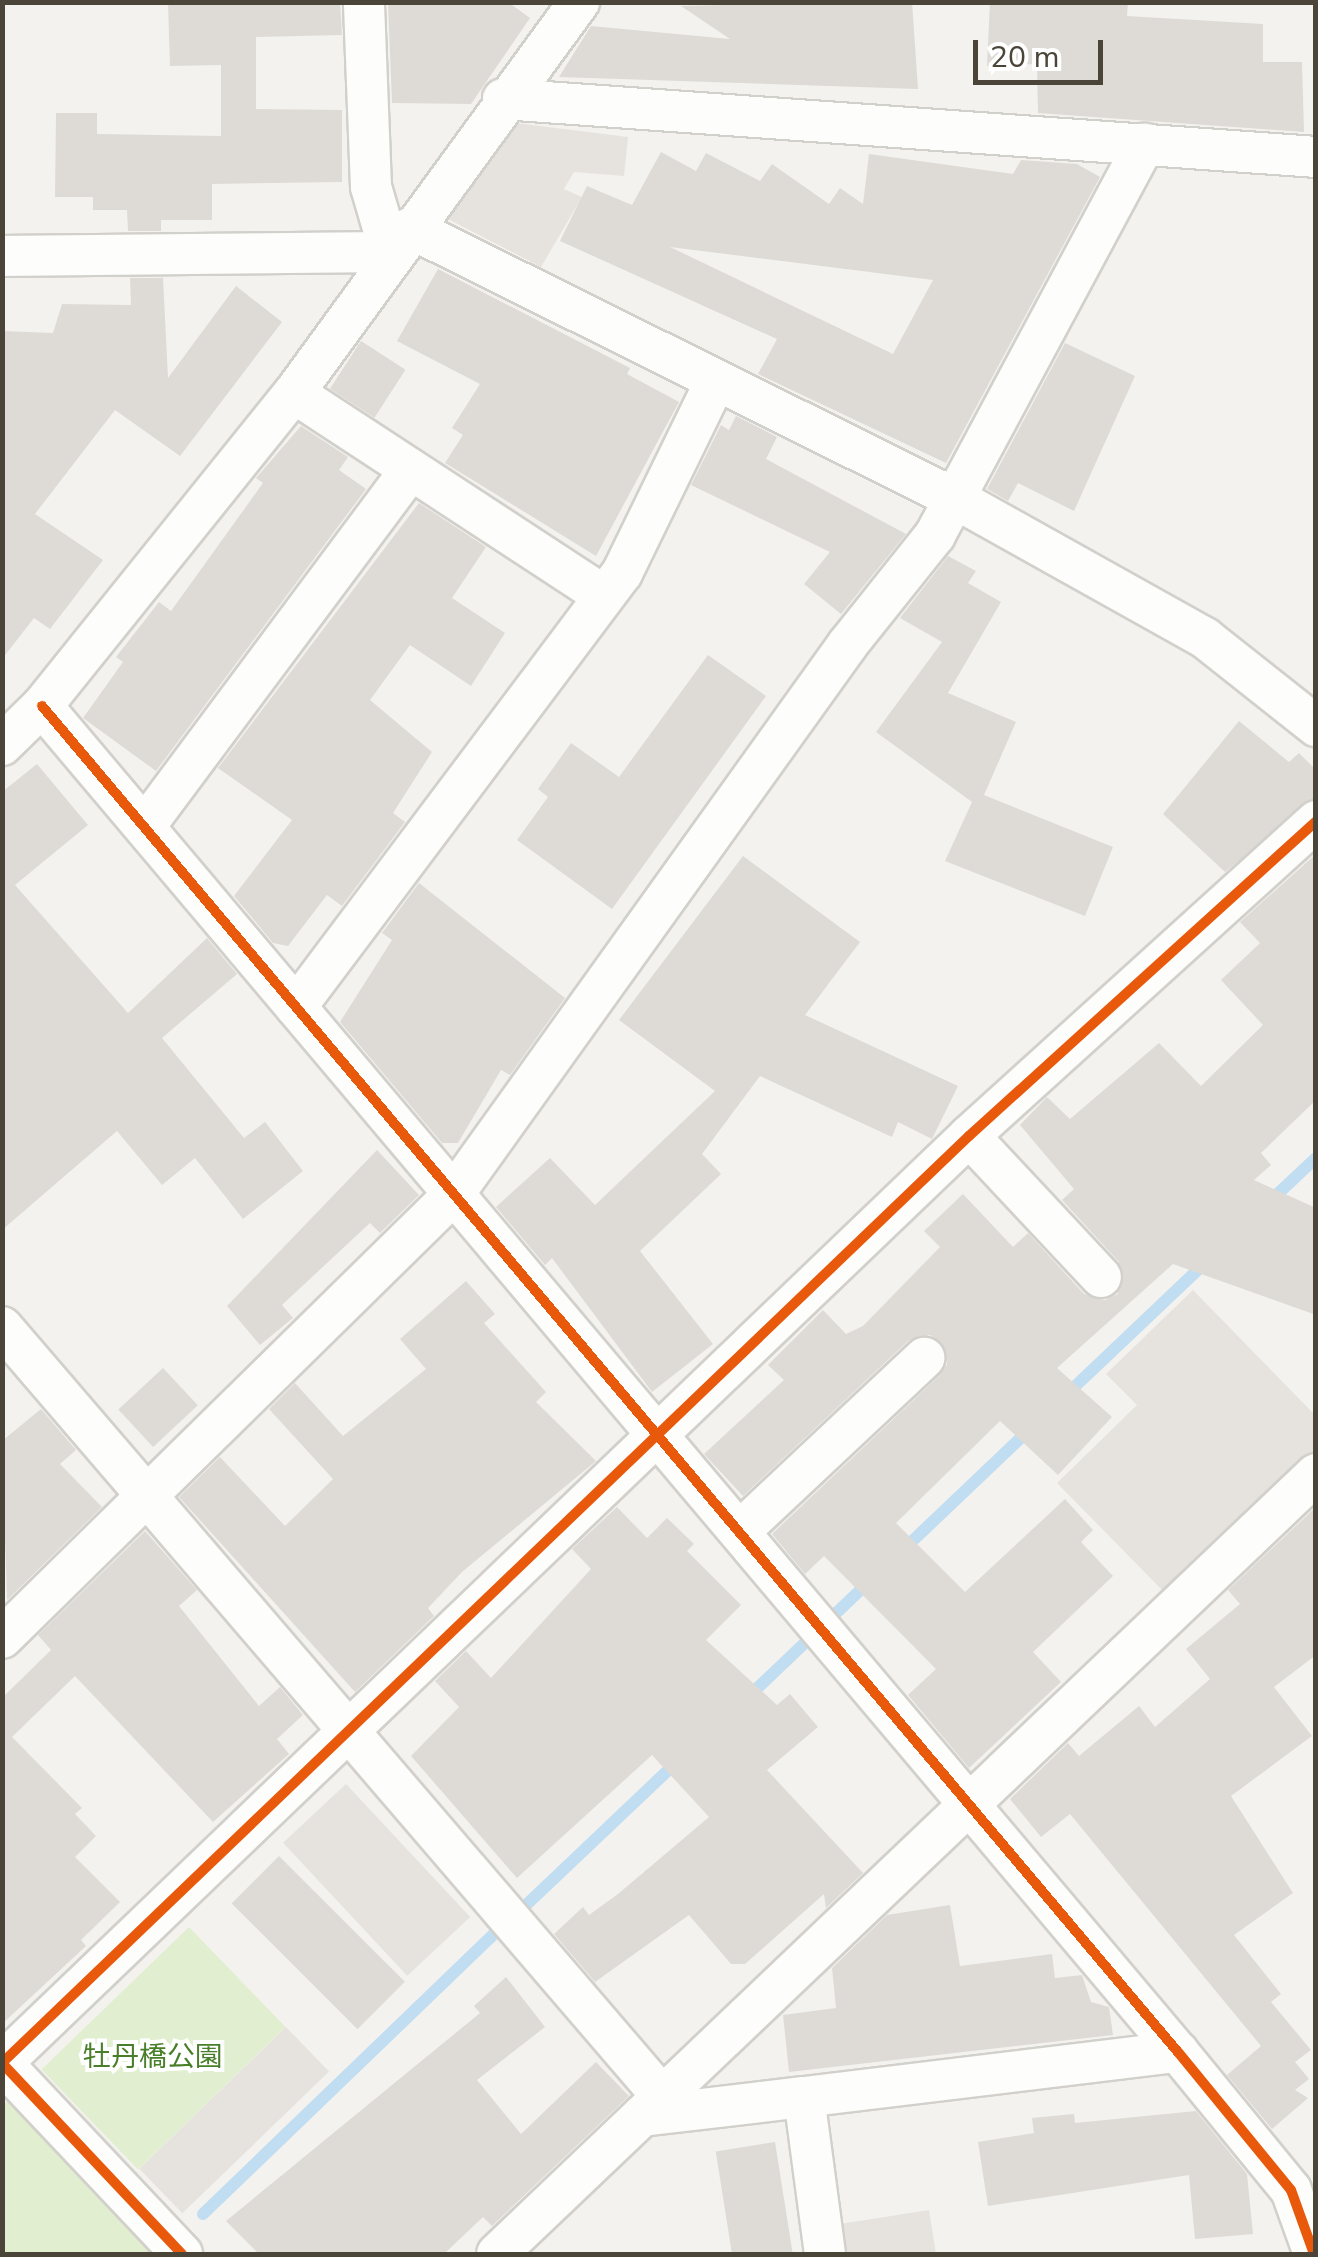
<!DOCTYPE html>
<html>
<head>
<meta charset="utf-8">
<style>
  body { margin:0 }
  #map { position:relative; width:1318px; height:2257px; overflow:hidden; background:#f4f2ee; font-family:"Nunito Sans","Noto Sans JP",sans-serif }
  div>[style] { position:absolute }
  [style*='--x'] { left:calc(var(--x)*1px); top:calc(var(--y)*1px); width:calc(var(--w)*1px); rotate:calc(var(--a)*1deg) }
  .green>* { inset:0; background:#e1eecf; transform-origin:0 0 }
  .parking>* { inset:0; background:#e6e3df; transform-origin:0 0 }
  .stream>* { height:12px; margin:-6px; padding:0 6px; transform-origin:6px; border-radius:6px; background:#c0ddf1 }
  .building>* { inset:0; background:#dedbd6; transform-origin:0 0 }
  .roads { filter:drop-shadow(2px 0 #d2d0cb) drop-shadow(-2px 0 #d2d0cb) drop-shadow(0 2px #d2d0cb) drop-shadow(0 -2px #d2d0cb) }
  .minor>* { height:40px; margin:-20px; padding:0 20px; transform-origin:20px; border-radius:20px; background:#fdfdfc }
  .cycleway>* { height:10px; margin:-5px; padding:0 5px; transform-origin:5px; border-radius:5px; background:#e8590c }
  span { translate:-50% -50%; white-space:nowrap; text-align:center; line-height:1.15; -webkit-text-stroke:8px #fff; paint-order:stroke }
  .park-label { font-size:28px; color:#4a7f2a }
  .frame { position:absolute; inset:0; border:5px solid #4b4439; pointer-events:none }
  .scale { position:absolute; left:973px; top:40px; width:130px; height:45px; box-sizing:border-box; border:5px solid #4b4439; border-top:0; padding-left:12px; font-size:30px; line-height:35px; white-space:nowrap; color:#4b4439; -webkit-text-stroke:8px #fff; paint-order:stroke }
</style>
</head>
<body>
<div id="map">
  <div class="green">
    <div style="left:189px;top:1927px;width:139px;height:205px;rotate:46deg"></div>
    <div style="clip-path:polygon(10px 2102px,154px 2254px,3px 2254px,2px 2103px)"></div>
  </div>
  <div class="parking">
    <div style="clip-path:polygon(507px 122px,628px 137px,624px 176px,574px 172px,564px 189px,582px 197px,541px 267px,444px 217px)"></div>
    <div style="clip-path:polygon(1193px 1290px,1315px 1415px,1315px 1452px,1168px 1596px,1057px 1483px,1137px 1405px,1106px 1374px)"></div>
    <div style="left:346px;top:1784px;width:182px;height:86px;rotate:47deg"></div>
    <div style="left:286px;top:2027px;width:62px;height:204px;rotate:46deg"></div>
    <div style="clip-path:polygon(929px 2210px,936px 2254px,845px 2254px,840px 2224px)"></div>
  </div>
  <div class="stream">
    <div style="--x:1270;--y:1201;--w:63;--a:-43.1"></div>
    <div style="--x:1067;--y:1394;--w:190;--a:-43.5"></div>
    <div style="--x:904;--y:1549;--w:175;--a:-43.6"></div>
    <div style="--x:748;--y:1697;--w:170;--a:-43.6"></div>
    <div style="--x:524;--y:1907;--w:212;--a:-43.5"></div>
    <div style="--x:203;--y:2214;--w:405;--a:-43.9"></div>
  </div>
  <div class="building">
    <div style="clip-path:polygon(168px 2px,340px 2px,342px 35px,256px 37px,256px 109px,342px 110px,342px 182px,212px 184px,212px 220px,161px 220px,161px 231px,128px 231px,127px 210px,93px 210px,93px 197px,55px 197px,56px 113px,97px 113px,97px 134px,221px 136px,221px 65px,170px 66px)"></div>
    <div style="clip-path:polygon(388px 2px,508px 2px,530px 18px,471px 104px,392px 103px)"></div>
    <div style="clip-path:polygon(856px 2px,912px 2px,918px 89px,559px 77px,591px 26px,730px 39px,681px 6px)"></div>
    <div style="clip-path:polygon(1128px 2px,1127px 16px,1263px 24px,1263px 62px,1302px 62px,1304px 132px,1038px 113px,1037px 64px,987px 66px,990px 2px)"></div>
    <div style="clip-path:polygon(evenodd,661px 152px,696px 171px,706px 153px,760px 181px,772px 164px,829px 204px,840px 188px,863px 204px,869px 154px,1013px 174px,1021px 160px,1077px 164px,1100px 177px,946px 463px,758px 374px,777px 339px,560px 241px,587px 186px,632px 205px,661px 152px,670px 247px,933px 280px,893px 354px,670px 247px)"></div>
    <div style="clip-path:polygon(438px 269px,630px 368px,627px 374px,679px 402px,596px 556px,445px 463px,463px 435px,452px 428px,480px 384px,397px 341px)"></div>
    <div style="clip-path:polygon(130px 278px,163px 278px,168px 378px,236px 286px,282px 322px,180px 456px,115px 410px,35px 514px,103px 560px,50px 629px,34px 618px,2px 659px,2px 331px,53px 333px,62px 304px,131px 305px)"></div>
    <div style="left:361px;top:341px;width:53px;height:57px;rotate:33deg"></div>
    <div style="clip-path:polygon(1065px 343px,1135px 376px,1074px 511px,1018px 483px,1008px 501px,987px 489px)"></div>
    <div style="clip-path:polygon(736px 416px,777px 437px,766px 459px,906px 534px,841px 614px,804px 584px,830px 552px,691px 485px,721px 425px,729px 430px)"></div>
    <div style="clip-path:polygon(301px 426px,348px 457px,339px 470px,366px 489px,156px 771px,83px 718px,123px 662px,116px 657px,159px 602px,171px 611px,263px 483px,256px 478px)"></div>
    <div style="clip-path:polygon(419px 503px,486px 547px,452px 598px,505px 633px,471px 686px,410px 645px,370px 700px,432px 752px,393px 813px,405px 822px,342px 906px,327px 895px,288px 946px,273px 943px,234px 896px,292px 820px,218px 768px)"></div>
    <div style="clip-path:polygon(948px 556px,976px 571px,968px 583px,1001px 602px,948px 693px,1016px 722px,984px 795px,1113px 847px,1085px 916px,945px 861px,972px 802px,876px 732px,942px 642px,900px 618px)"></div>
    <div style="clip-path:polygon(708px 655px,766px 696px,612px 909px,517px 840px,548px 797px,538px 789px,571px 743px,619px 777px)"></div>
    <div style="clip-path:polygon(1239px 721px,1289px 762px,1299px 753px,1316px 770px,1316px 798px,1225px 872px,1163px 814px)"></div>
    <div style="clip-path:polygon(37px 764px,88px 825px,15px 885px,128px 1013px,207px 938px,237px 974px,162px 1038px,244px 1138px,265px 1122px,303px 1171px,243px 1219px,195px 1158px,162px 1185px,117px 1131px,2px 1230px,2px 792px)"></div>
    <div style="clip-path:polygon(1316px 854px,1316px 1100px,1261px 1153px,1271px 1165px,1254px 1180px,1316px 1208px,1316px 1315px,1173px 1264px,1057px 1368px,1112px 1417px,1058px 1475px,1000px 1421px,896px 1523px,965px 1592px,1065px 1499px,1093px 1530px,1081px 1542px,1113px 1576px,1033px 1652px,1061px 1682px,969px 1768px,908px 1695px,936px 1669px,824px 1556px,805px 1574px,772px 1534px,940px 1375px,947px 1364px,942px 1343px,930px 1335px,908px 1341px,743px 1496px,704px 1454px,784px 1380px,768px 1365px,823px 1310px,846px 1334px,863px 1326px,940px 1247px,924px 1231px,963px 1194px,1013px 1247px,1028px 1233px,1084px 1294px,1105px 1300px,1118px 1294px,1119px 1262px,1062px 1200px,1074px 1189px,1020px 1125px,1047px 1097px,1070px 1119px,1159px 1043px,1201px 1086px,1263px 1025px,1221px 980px,1260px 943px,1240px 922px)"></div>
    <div style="clip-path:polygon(743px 856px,860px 942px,805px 1015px,958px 1086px,932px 1139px,898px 1122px,892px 1137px,760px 1076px,702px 1154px,721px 1174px,640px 1251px,713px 1344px,652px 1392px,552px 1258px,545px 1265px,496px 1207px,550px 1158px,595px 1205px,715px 1091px,619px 1020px)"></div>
    <div style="clip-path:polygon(419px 883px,565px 998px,510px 1075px,501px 1070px,458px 1143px,442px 1143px,340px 1022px,392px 940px,382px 933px)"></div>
    <div style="clip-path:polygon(377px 1150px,419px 1195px,380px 1233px,370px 1223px,282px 1305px,293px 1318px,260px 1345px,227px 1306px)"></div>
    <div style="clip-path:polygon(466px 1281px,495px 1314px,484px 1323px,546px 1392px,536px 1402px,596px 1461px,462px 1572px,428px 1608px,434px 1616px,355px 1692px,179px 1497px,220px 1457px,285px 1526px,333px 1479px,269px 1409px,295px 1383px,343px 1436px,426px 1369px,400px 1339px)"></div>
    <div style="left:163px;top:1368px;width:51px;height:61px;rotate:47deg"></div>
    <div style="clip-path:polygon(41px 1409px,76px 1450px,60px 1464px,102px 1507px,7px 1600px,2px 1441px)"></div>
    <div style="clip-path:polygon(617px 1507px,647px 1538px,667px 1518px,694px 1544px,687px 1551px,741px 1605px,706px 1640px,777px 1705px,790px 1694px,818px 1727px,767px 1770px,863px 1873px,826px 1908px,824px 1894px,745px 1964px,731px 1964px,689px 1915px,595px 1982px,554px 1934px,583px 1907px,589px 1915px,618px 1894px,709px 1817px,652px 1755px,517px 1878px,411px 1756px,459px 1707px,435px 1681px,466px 1651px,491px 1678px,591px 1569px,572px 1549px)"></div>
    <div style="clip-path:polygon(1316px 1507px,1316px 1655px,1274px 1687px,1312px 1736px,1231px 1796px,1293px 1893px,1234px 1935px,1281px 1994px,1271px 2002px,1311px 2050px,1295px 2062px,1309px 2079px,1295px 2090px,1308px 2098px,1272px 2129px,1227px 2075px,1261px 2046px,1070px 1814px,1041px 1837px,1010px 1799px,1068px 1743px,1079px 1756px,1139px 1706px,1155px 1727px,1210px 1679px,1186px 1649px,1240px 1604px,1228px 1590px)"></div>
    <div style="clip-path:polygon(145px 1531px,197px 1590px,179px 1606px,259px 1706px,280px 1687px,303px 1715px,277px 1739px,289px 1754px,213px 1822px,75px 1676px,12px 1737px,82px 1808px,75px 1814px,96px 1836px,75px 1857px,120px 1902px,81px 1940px,86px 1946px,2px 2024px,2px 1698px,51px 1650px,38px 1635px)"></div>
    <div style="left:279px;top:1856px;width:178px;height:67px;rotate:45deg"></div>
    <div style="clip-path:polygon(950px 1905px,960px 1966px,1052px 1954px,1055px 1978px,1082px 1975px,1091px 2002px,1109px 2007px,1113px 2035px,789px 2072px,783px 2015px,836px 2008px,832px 1968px,887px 1915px)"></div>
    <div style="clip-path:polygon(506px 1977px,545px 2027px,477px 2080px,521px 2134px,596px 2062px,629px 2096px,492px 2226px,483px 2217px,444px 2254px,259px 2254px,226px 2221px,480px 2013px,474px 2006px)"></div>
    <div style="clip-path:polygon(1196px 2111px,1247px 2174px,1253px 2234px,1195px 2239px,1189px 2175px,988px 2206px,978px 2142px,1034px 2133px,1032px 2118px,1074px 2114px,1075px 2123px)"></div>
    <div style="left:775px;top:2142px;width:113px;height:60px;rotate:81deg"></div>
  </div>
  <div class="roads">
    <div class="minor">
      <div style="--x:503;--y:99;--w:815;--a:4.08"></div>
      <div style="--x:410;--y:228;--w:612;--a:26.4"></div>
      <div style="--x:958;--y:500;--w:283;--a:29.2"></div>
      <div style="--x:1205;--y:638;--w:142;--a:38.4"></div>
      <div style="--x:2;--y:256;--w:388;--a:-0.6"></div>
      <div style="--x:390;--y:252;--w:68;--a:-106.3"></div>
      <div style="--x:371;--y:187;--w:185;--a:-92.2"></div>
      <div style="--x:294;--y:393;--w:369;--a:33.2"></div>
      <div style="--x:42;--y:706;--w:1761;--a:49.84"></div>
      <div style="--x:1178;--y:2052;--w:178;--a:50.7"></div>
      <div style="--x:1291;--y:2190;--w:68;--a:70.2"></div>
      <div style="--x:2;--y:745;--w:56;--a:-44.3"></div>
      <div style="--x:42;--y:706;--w:402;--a:-51.2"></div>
      <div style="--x:294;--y:393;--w:484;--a:-53.9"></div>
      <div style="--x:145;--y:826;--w:444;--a:-53.3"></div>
      <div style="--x:296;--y:1007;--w:543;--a:-53.09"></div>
      <div style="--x:622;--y:573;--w:210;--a:-64"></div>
      <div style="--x:969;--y:1136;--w:193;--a:46.9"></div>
      <div style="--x:2;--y:1327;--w:1011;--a:49.37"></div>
      <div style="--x:740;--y:1531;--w:253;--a:-43.2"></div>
      <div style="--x:2;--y:1638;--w:632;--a:-44.49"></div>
      <div style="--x:453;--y:1195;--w:678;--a:-54.36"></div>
      <div style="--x:848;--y:644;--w:139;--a:-51.4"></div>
      <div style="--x:935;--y:535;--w:444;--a:-61.8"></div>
      <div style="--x:642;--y:2116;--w:163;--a:-6.7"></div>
      <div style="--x:182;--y:2254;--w:262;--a:-133.3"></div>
      <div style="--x:2;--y:2063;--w:1340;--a:-43.79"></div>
      <div style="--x:969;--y:1136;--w:469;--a:-42.2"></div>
      <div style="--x:497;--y:2254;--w:1131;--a:-43.6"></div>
      <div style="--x:825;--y:2254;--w:158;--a:-97.6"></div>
      <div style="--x:804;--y:2097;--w:377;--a:-6.9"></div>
    </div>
  </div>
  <div class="cycleway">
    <div style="--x:42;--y:706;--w:1761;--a:49.84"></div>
    <div style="--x:1178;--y:2052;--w:178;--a:50.7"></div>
    <div style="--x:1291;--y:2190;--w:68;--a:70.2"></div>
    <div style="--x:182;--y:2254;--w:262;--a:-133.3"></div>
    <div style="--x:2;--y:2063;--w:1340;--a:-43.79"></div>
    <div style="--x:969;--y:1136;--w:469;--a:-42.2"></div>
  </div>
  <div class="park-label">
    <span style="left:153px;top:2057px">牡丹橋公園</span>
  </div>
  <div class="frame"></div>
  <div class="scale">20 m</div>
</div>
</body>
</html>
